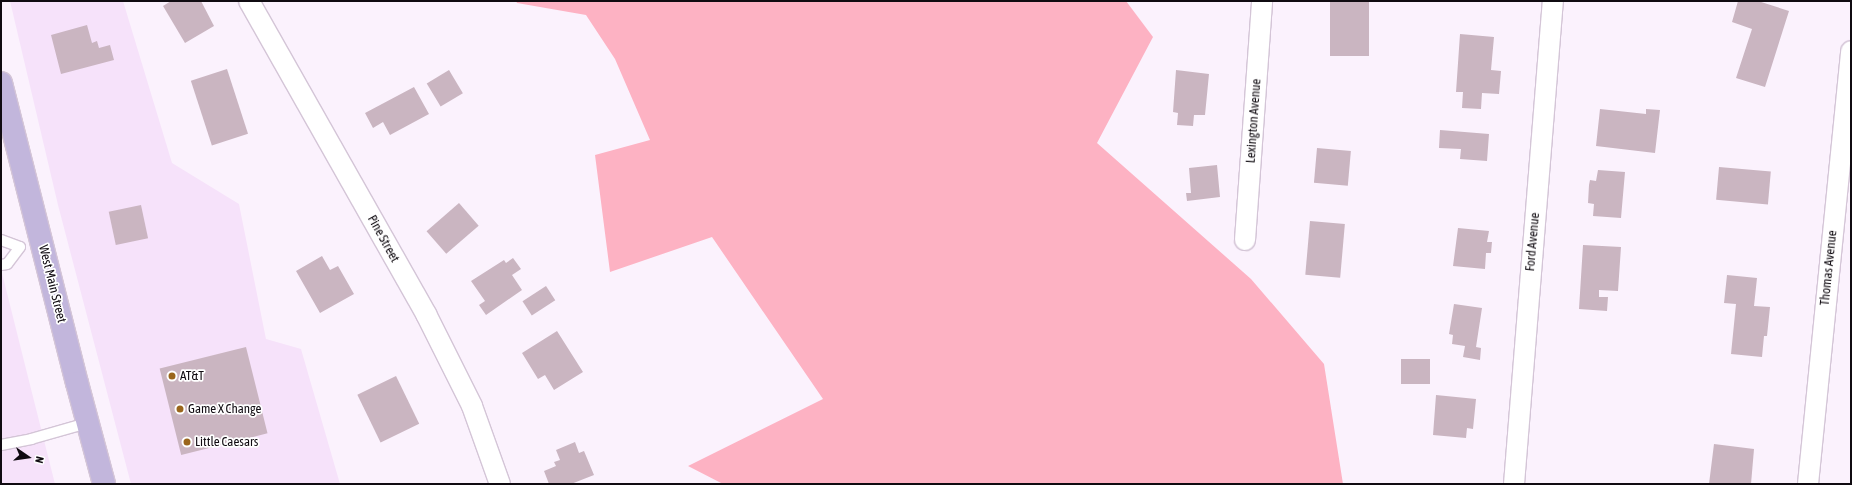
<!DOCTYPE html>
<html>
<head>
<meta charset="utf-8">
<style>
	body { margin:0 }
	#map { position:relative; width:1852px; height:485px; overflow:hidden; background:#fbf2fd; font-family:"Asap Condensed",sans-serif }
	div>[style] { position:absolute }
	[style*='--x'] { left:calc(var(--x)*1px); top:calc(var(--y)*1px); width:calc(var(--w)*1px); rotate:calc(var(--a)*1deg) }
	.built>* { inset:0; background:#f6e2fa }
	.green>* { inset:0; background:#fdb2c3 }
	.building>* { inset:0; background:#cab5c1; transform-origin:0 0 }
	.roads { filter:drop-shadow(1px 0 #d4c5d7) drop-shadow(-1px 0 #d4c5d7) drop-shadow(0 1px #d4c5d7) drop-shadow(0 -1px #d4c5d7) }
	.service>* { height:10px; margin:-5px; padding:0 5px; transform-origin:5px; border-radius:5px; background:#fff }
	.minor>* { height:20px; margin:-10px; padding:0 10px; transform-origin:10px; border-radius:10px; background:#fff }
	.primary>* { height:22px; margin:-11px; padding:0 11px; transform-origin:11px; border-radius:11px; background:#c2b6dc }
	.dots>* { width:11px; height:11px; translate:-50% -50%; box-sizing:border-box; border:2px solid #fff; border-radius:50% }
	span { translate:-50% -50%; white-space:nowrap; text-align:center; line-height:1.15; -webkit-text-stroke:3.5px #fff; paint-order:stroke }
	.street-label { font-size:13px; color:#100b11 }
	.poi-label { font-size:13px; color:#100b11 }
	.left { translate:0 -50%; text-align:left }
	.frame { position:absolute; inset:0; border:2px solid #100b11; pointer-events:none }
	.north { position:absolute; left:8px; top:437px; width:40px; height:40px; -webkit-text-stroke:3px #fff; paint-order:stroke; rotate:103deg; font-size:11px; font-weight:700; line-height:16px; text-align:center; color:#100b11 }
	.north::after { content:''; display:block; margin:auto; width:14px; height:18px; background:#100b11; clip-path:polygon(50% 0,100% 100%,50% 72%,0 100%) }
</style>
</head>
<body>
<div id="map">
	<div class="built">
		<div style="clip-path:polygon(10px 1px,123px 1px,172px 163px,239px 204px,266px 339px,301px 349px,340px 484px,131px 484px,58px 205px)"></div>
		<div style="clip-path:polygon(1px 269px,28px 377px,55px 484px,1px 484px)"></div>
	</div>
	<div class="green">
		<div style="clip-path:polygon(516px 1px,1126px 1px,1153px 37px,1097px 143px,1251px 279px,1324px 364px,1343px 484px,723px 484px,688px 466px,823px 399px,712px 237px,610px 272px,595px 155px,650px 140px,615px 59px,586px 15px,517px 3px)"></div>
	</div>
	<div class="building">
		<div style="clip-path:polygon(171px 1px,201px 1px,214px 26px,185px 43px,163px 6px)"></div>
		<div style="left:1330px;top:1px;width:39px;height:55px"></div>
		<div style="clip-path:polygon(1738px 1px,1758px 1px,1789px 11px,1765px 87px,1736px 78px,1752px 29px,1732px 22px)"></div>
		<div style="clip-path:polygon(87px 25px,92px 43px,97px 41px,99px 48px,110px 45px,114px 60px,61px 74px,51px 35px)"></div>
		<div style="clip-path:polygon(1460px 34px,1494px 37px,1491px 70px,1501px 71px,1499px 94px,1482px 93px,1481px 109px,1462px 108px,1463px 92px,1456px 92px)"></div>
		<div style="left:227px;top:69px;width:68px;height:38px;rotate:72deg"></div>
		<div style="left:449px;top:70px;width:27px;height:26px;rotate:59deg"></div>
		<div style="clip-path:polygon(1176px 70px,1209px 74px,1205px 115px,1194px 115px,1193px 126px,1177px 125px,1178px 113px,1173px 112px)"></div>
		<div style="clip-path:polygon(414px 87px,429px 114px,390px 135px,383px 122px,373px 128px,365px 113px)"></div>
		<div style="clip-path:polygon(1600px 109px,1646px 114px,1646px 109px,1660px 110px,1655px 153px,1596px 146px)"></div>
		<div style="clip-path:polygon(1440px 130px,1489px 134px,1487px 161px,1460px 159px,1461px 149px,1439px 148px)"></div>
		<div style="left:1317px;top:148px;width:34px;height:35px;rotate:5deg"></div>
		<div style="clip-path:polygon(1217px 165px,1220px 197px,1187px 201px,1186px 193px,1191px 193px,1189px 168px)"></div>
		<div style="left:1719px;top:167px;width:52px;height:33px;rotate:5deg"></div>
		<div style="clip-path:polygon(1598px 170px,1625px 172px,1621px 218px,1593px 216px,1594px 204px,1588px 203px,1589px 185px,1590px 180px,1596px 181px)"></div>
		<div style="left:459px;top:203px;width:30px;height:43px;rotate:49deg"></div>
		<div style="left:141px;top:205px;width:34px;height:33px;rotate:78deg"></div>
		<div style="left:1310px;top:221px;width:35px;height:54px;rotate:5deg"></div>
		<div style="clip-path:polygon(1458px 228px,1489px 231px,1487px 242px,1492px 242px,1491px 253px,1486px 253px,1485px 269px,1453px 266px)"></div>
		<div style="clip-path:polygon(1583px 245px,1621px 247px,1618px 291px,1599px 290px,1599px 297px,1608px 297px,1607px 311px,1579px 309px)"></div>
		<div style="clip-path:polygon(322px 256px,330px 270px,338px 266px,354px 294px,320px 313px,296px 271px)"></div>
		<div style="clip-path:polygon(513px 258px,521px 269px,512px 275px,522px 290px,486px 315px,479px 305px,485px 301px,471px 281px,504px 260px,506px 263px)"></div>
		<div style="clip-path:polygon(1727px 275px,1757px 278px,1754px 306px,1770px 307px,1767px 336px,1764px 336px,1762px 357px,1731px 354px,1736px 304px,1724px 303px)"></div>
		<div style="left:546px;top:286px;width:17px;height:28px;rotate:57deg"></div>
		<div style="clip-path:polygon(1454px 304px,1482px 308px,1476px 347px,1481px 348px,1480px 360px,1463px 357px,1465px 346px,1452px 344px,1453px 335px,1449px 334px)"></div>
		<div style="clip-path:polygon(557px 331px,583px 372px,554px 390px,545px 375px,538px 379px,522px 353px)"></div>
		<div style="left:246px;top:347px;width:89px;height:89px;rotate:76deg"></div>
		<div style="left:1401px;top:359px;width:29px;height:25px"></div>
		<div style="left:396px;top:376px;width:53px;height:43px;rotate:64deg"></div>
		<div style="clip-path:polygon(1436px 395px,1476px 399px,1473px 429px,1467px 428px,1466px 438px,1433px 435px)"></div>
		<div style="clip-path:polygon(575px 442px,579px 453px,584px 451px,594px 475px,571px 484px,549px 484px,544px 471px,556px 466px,554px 462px,560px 460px,556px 450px)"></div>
		<div style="clip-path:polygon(1714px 444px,1754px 449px,1751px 484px,1709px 484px)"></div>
	</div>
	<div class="roads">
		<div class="service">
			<div style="--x:1;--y:240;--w:20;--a:20"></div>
			<div style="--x:20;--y:247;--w:21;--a:127"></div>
			<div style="--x:7;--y:264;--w:6;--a:171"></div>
			<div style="--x:1;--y:445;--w:31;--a:-11"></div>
			<div style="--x:31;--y:439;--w:58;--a:-15.9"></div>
		</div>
		<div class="minor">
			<div style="--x:249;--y:1;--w:360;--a:60.5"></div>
			<div style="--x:426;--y:314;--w:103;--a:63.4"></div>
			<div style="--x:472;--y:406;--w:83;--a:70.3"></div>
			<div style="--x:1245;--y:240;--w:240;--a:-85.9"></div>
			<div style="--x:1514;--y:484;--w:485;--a:-85.4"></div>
			<div style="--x:1808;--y:484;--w:435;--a:-84.3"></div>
		</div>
		<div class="primary">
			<div style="--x:1;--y:83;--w:309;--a:75.8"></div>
			<div style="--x:77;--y:383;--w:105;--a:75"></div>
		</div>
	</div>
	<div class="dots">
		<div style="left:172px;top:376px;background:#9a661c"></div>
		<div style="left:180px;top:409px;background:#9a661c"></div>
		<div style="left:187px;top:442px;background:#9a661c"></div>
	</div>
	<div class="street-label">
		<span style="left:1254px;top:121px;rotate:-86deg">Lexington Avenue</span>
		<span style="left:383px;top:239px;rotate:61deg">Pine Street</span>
		<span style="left:1533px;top:242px;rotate:-85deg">Ford Avenue</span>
		<span style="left:1829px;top:268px;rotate:-84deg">Thomas Avenue</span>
		<span style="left:52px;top:284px;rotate:76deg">West Main Street</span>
	</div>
	<div class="poi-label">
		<span class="left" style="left:180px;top:376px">AT&amp;T</span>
		<span class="left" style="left:188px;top:409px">Game X Change</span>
		<span class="left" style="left:195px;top:442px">Little Caesars</span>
	</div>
	<div class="frame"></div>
	<div class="north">N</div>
</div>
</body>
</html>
